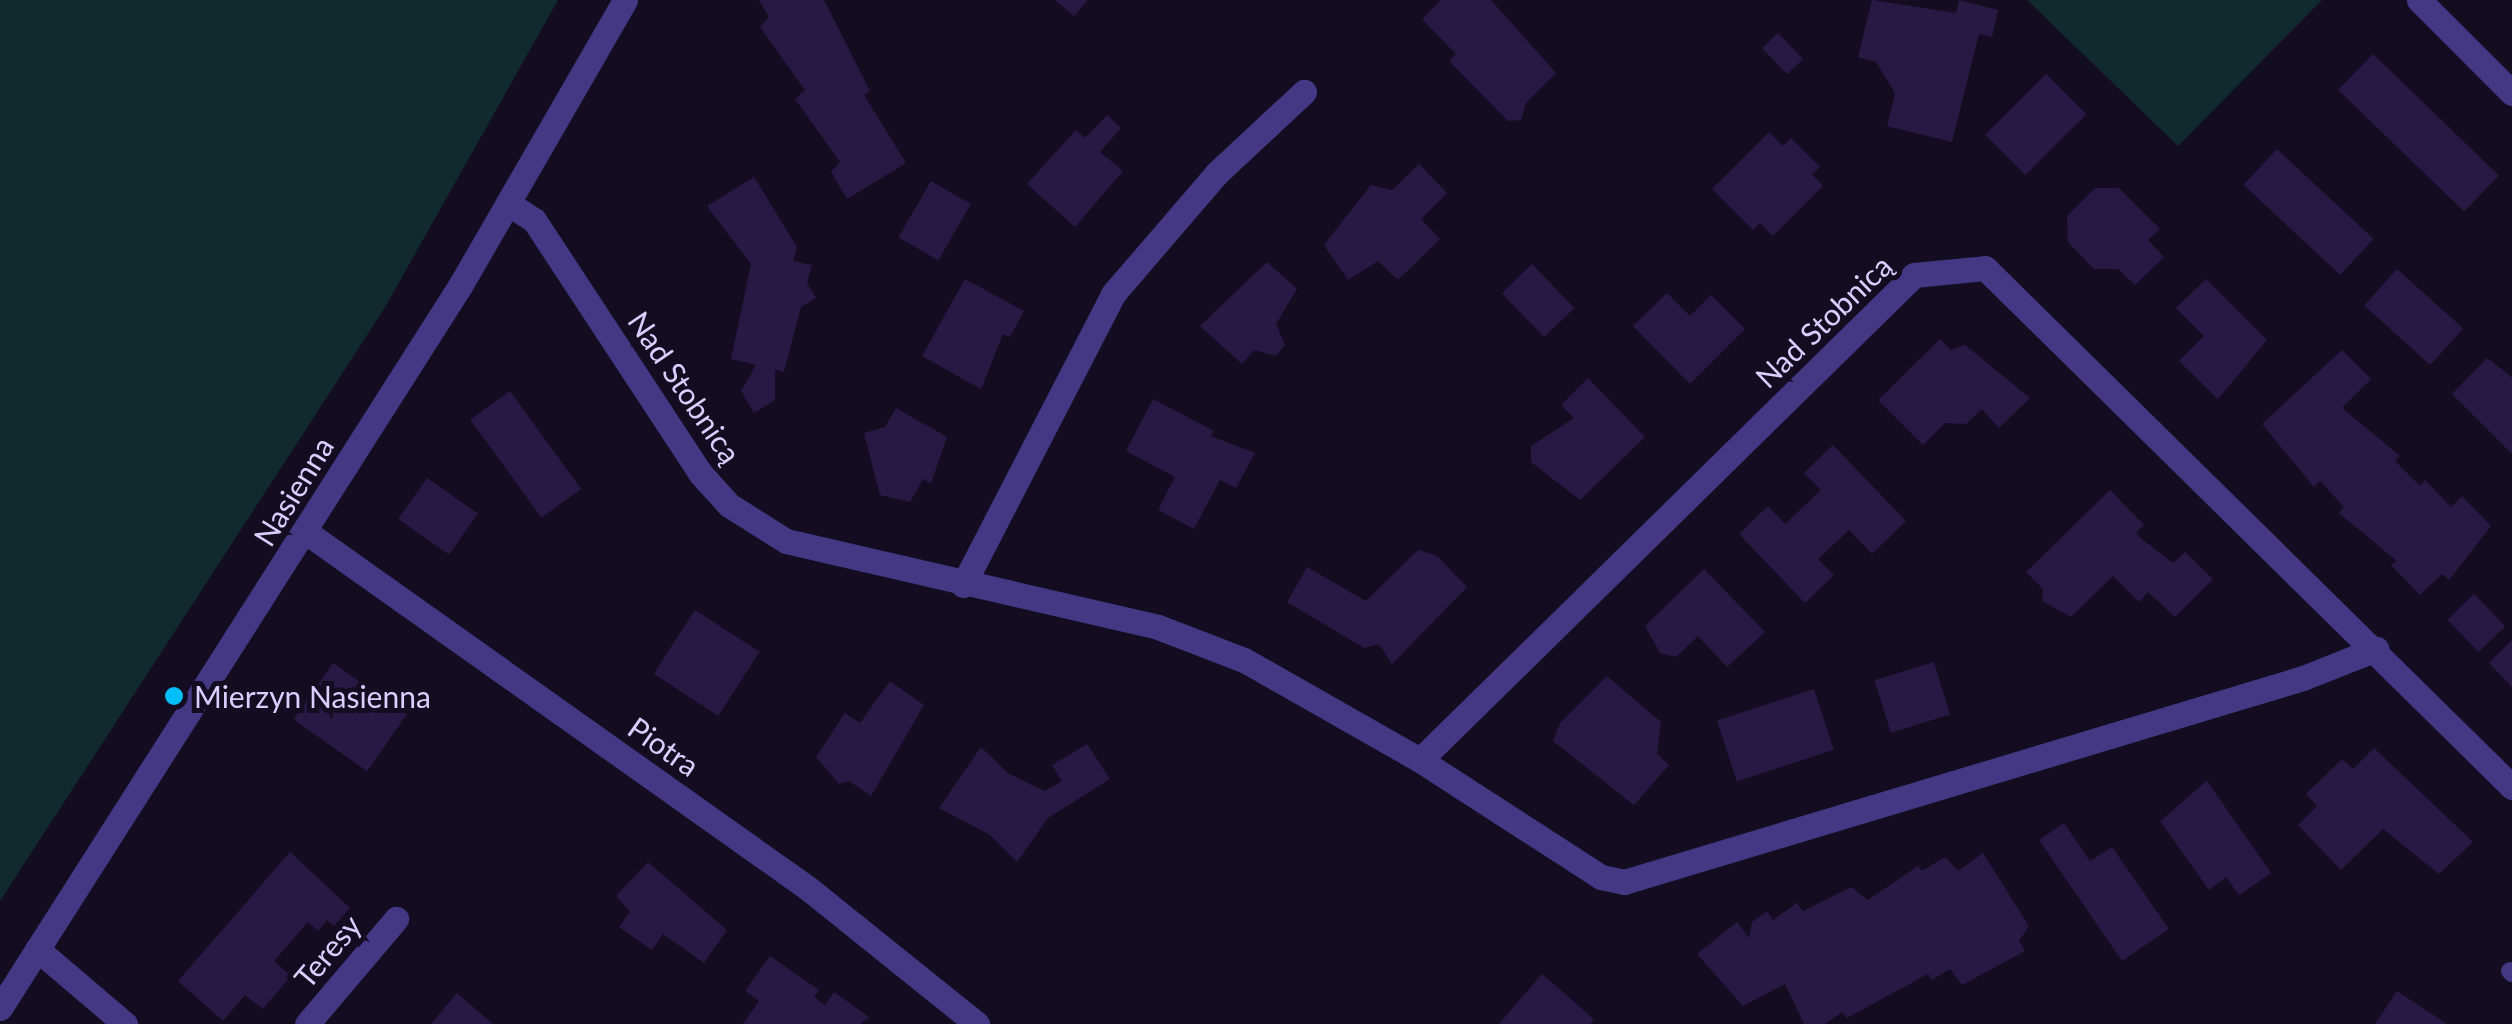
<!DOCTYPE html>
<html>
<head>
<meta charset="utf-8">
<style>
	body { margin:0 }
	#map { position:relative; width:2512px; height:1024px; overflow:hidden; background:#140d22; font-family:Lato,sans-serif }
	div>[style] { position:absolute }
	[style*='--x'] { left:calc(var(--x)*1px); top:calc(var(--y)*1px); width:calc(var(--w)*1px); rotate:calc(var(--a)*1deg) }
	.green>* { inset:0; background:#102a2d }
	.building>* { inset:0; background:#271944; transform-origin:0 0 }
	.service>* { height:18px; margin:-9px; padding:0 9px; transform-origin:9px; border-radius:9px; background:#443783 }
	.minor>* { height:25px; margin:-12.5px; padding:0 12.5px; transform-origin:12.5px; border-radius:12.5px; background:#443783 }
	.tertiary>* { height:25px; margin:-12.5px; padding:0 12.5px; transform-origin:12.5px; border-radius:12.5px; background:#443783 }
	.dots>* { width:28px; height:28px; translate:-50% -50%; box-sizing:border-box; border:5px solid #140d22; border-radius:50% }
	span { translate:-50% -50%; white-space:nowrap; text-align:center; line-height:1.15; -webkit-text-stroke:10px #140d22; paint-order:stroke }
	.street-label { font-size:30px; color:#dbceff }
	.poi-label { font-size:30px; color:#dbceff }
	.left { translate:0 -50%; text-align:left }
</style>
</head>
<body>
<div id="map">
	<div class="green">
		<div style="clip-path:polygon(0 0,558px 0,384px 309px,0 901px)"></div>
		<div style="clip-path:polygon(2027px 0,2322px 0,2178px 146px)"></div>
	</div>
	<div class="building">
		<div style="clip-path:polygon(759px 0,824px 0,870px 91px,864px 95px,906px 163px,847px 199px,831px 172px,840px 162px,795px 99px,805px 90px,760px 27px,769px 17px)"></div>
		<div style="clip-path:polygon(1055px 0,1088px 0,1074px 16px)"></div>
		<div style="clip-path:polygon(1441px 0,1491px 0,1556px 73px,1526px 103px,1521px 120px,1508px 121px,1449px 61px,1456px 54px,1422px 19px)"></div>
		<div style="clip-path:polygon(1872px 0,1956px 13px,1959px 0,1998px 10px,1992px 37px,1979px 34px,1952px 142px,1887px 126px,1895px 93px,1876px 62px,1858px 57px)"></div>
		<div style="left:1778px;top:33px;width:36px;height:22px;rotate:46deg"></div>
		<div style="left:2373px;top:54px;width:175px;height:50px;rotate:44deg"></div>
		<div style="left:2046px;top:74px;width:57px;height:86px;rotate:45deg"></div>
		<div style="clip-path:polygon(1107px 115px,1121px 128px,1100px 152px,1123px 171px,1075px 227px,1027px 184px,1076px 130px,1085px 138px)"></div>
		<div style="clip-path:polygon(1769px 132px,1783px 146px,1791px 138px,1820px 167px,1812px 174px,1823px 186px,1773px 236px,1760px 223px,1753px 230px,1712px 189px)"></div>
		<div style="left:2277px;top:149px;width:132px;height:49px;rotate:43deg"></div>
		<div style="clip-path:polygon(1419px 164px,1447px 193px,1421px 219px,1440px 239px,1398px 280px,1378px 261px,1348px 280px,1324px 245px,1371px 185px,1392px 190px)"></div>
		<div style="clip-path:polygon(754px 177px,797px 247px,793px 261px,812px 265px,807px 282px,816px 298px,801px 307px,784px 372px,775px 370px,775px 400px,754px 413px,741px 391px,756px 365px,731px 359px,751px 264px,707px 206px)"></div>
		<div style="left:931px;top:181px;width:46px;height:65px;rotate:30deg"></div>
		<div style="clip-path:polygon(2095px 188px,2119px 188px,2160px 229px,2148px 240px,2164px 257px,2135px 285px,2118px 269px,2094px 269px,2068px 242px,2067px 216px)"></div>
		<div style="clip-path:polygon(1267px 262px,1297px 289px,1276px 324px,1285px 345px,1276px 356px,1254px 350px,1242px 364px,1200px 326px)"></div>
		<div style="left:1532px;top:264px;width:61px;height:42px;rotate:46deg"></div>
		<div style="left:2397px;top:269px;width:89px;height:49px;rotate:42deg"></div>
		<div style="clip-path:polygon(965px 279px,1024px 311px,1010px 337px,1003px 334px,981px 389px,922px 356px)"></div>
		<div style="clip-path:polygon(2206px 279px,2267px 340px,2218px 399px,2179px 361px,2204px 336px,2176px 308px)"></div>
		<div style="clip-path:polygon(1667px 293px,1690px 316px,1711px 295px,1745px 329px,1690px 384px,1633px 326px)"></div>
		<div style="clip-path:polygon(1940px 339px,1951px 350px,1965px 345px,2030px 398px,1999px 428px,1982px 409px,1966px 424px,1945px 423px,1923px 445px,1878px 400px)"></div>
		<div style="clip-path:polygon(2342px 350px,2371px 379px,2342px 408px,2400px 456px,2395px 461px,2420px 486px,2425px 480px,2451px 507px,2462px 496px,2491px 526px,2449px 580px,2442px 574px,2420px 595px,2391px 565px,2397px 561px,2339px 513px,2344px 507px,2320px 481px,2314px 487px,2262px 424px)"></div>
		<div style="clip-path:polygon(2487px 358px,2512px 377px,2512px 454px,2452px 394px)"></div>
		<div style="clip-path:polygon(1588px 378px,1645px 437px,1580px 500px,1531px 462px,1531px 446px,1574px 418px,1561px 405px)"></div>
		<div style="left:510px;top:391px;width:121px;height:49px;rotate:54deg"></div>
		<div style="clip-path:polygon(1153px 399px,1214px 431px,1211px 436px,1255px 453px,1236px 488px,1220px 480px,1194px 529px,1158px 510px,1175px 477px,1126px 451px)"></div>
		<div style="clip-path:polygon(896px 408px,947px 437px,931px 483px,923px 479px,910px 502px,880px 495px,864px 433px,885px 427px)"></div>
		<div style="clip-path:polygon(1833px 445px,1906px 521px,1872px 554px,1849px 530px,1818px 559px,1834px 575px,1805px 603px,1739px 534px,1768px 506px,1785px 524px,1821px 490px,1804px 473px)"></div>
		<div style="left:427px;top:478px;width:62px;height:50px;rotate:35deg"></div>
		<div style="clip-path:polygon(2110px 490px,2144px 525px,2136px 533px,2143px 540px,2173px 563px,2185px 552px,2213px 579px,2175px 617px,2148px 592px,2139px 602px,2113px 576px,2071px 617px,2042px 601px,2043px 589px,2026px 572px)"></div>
		<div style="clip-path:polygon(1418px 550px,1437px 556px,1467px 587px,1392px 664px,1379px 644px,1364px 648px,1287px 602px,1307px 567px,1366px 601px)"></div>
		<div style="clip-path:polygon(1704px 569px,1765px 632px,1727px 667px,1698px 636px,1676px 657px,1660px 653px,1645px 626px)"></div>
		<div style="left:2474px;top:594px;width:45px;height:37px;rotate:46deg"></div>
		<div style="left:695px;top:610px;width:77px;height:76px;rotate:33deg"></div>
		<div style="clip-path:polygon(2512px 640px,2512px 687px,2489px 663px)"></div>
		<div style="left:1934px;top:662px;width:55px;height:62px;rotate:73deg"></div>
		<div style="left:333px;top:663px;width:90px;height:69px;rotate:35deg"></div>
		<div style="clip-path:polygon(1607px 676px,1661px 722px,1657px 754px,1669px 765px,1634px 805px,1553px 741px,1560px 723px)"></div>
		<div style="clip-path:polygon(890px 681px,924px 705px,871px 796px,849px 781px,839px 784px,816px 757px,845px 713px,860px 723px)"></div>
		<div style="left:1814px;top:689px;width:64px;height:102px;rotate:72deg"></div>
		<div style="clip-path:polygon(1087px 744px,1110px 779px,1048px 818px,1017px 862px,990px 835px,939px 808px,981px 747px,1009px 774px,1045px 791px,1062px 781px,1052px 765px)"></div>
		<div style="clip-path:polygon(2374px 748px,2473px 842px,2439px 874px,2383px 829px,2341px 870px,2298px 825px,2317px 806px,2306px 794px,2342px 759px,2353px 769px)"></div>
		<div style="clip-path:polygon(2207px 781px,2271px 873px,2239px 895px,2226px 877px,2209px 890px,2160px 821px)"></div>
		<div style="clip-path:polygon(2064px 823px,2090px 861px,2112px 847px,2169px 929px,2122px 961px,2039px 840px)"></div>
		<div style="clip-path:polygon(290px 852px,350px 908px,334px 926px,327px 920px,318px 931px,308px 922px,274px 961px,291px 976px,263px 1009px,245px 995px,223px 1021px,178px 981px)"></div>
		<div style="clip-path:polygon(1983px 853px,2029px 926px,2019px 941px,2025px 951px,1962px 985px,1950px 969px,1932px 980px,1928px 974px,1847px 1018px,1842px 1012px,1825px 1024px,1804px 1024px,1785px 984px,1743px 1006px,1697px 954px,1737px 922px,1749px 938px,1752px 922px,1767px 911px,1773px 920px,1797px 903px,1803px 911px,1851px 887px,1868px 900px,1918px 866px,1922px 871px,1945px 857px,1958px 871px)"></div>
		<div style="clip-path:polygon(648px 862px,727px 930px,704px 963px,663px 934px,652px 950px,619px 927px,630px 912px,616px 896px)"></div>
		<div style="clip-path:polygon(770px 956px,819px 990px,814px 997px,825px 1005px,834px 992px,869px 1017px,860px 1024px,743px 1024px,759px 1001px,745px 991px)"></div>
		<div style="clip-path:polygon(1542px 974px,1594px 1019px,1590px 1024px,1499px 1024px)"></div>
		<div style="clip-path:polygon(2397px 991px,2447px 1024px,2375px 1024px)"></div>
		<div style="clip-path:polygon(457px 993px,493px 1024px,431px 1024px)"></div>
	</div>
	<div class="service">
		<div style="--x:2510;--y:971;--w:3;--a:45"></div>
	</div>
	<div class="minor">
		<div style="--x:2419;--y:0;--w:132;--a:45"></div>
		<div style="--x:509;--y:204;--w:30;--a:33"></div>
		<div style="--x:534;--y:220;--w:303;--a:56.7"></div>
		<div style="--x:700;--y:473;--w:43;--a:47.8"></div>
		<div style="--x:729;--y:505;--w:67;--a:32.3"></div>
		<div style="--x:786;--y:541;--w:382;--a:13"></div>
		<div style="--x:1158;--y:627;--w:92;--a:21"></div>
		<div style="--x:1244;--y:660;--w:202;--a:29.6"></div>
		<div style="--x:1420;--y:760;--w:692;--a:-44.47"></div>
		<div style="--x:1914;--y:275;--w:71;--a:-5.6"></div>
		<div style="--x:1985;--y:268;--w:740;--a:44.56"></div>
		<div style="--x:306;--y:532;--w:617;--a:35.36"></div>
		<div style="--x:809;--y:889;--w:216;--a:38.8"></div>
		<div style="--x:963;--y:585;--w:327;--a:-62.7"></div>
		<div style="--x:1113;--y:294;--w:160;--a:-49.3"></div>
		<div style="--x:1217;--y:173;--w:119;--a:-43"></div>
		<div style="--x:1420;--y:760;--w:216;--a:32.9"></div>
		<div style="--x:1601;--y:877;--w:24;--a:12"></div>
		<div style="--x:1624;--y:882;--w:709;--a:-16.72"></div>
		<div style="--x:2303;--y:678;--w:79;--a:-21.7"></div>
		<div style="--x:37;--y:949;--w:116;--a:40.4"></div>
		<div style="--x:307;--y:1024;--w:138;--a:-49.7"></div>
	</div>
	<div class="tertiary">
		<div style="--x:0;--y:1008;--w:856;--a:-57.5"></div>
		<div style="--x:460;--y:286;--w:330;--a:-60"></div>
	</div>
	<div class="dots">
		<div style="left:174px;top:696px;background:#00bef9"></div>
	</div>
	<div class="street-label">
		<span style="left:1823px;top:321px;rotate:-44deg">Nad Stobnicą</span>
		<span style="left:685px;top:387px;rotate:56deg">Nad Stobnicą</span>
		<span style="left:293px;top:491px;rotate:-58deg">Nasienna</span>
		<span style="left:664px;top:746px;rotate:35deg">Piotra</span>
		<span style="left:327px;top:951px;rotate:-50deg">Teresy</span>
	</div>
	<div class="poi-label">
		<span class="left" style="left:194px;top:696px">Mierzyn Nasienna</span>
	</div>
</div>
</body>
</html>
